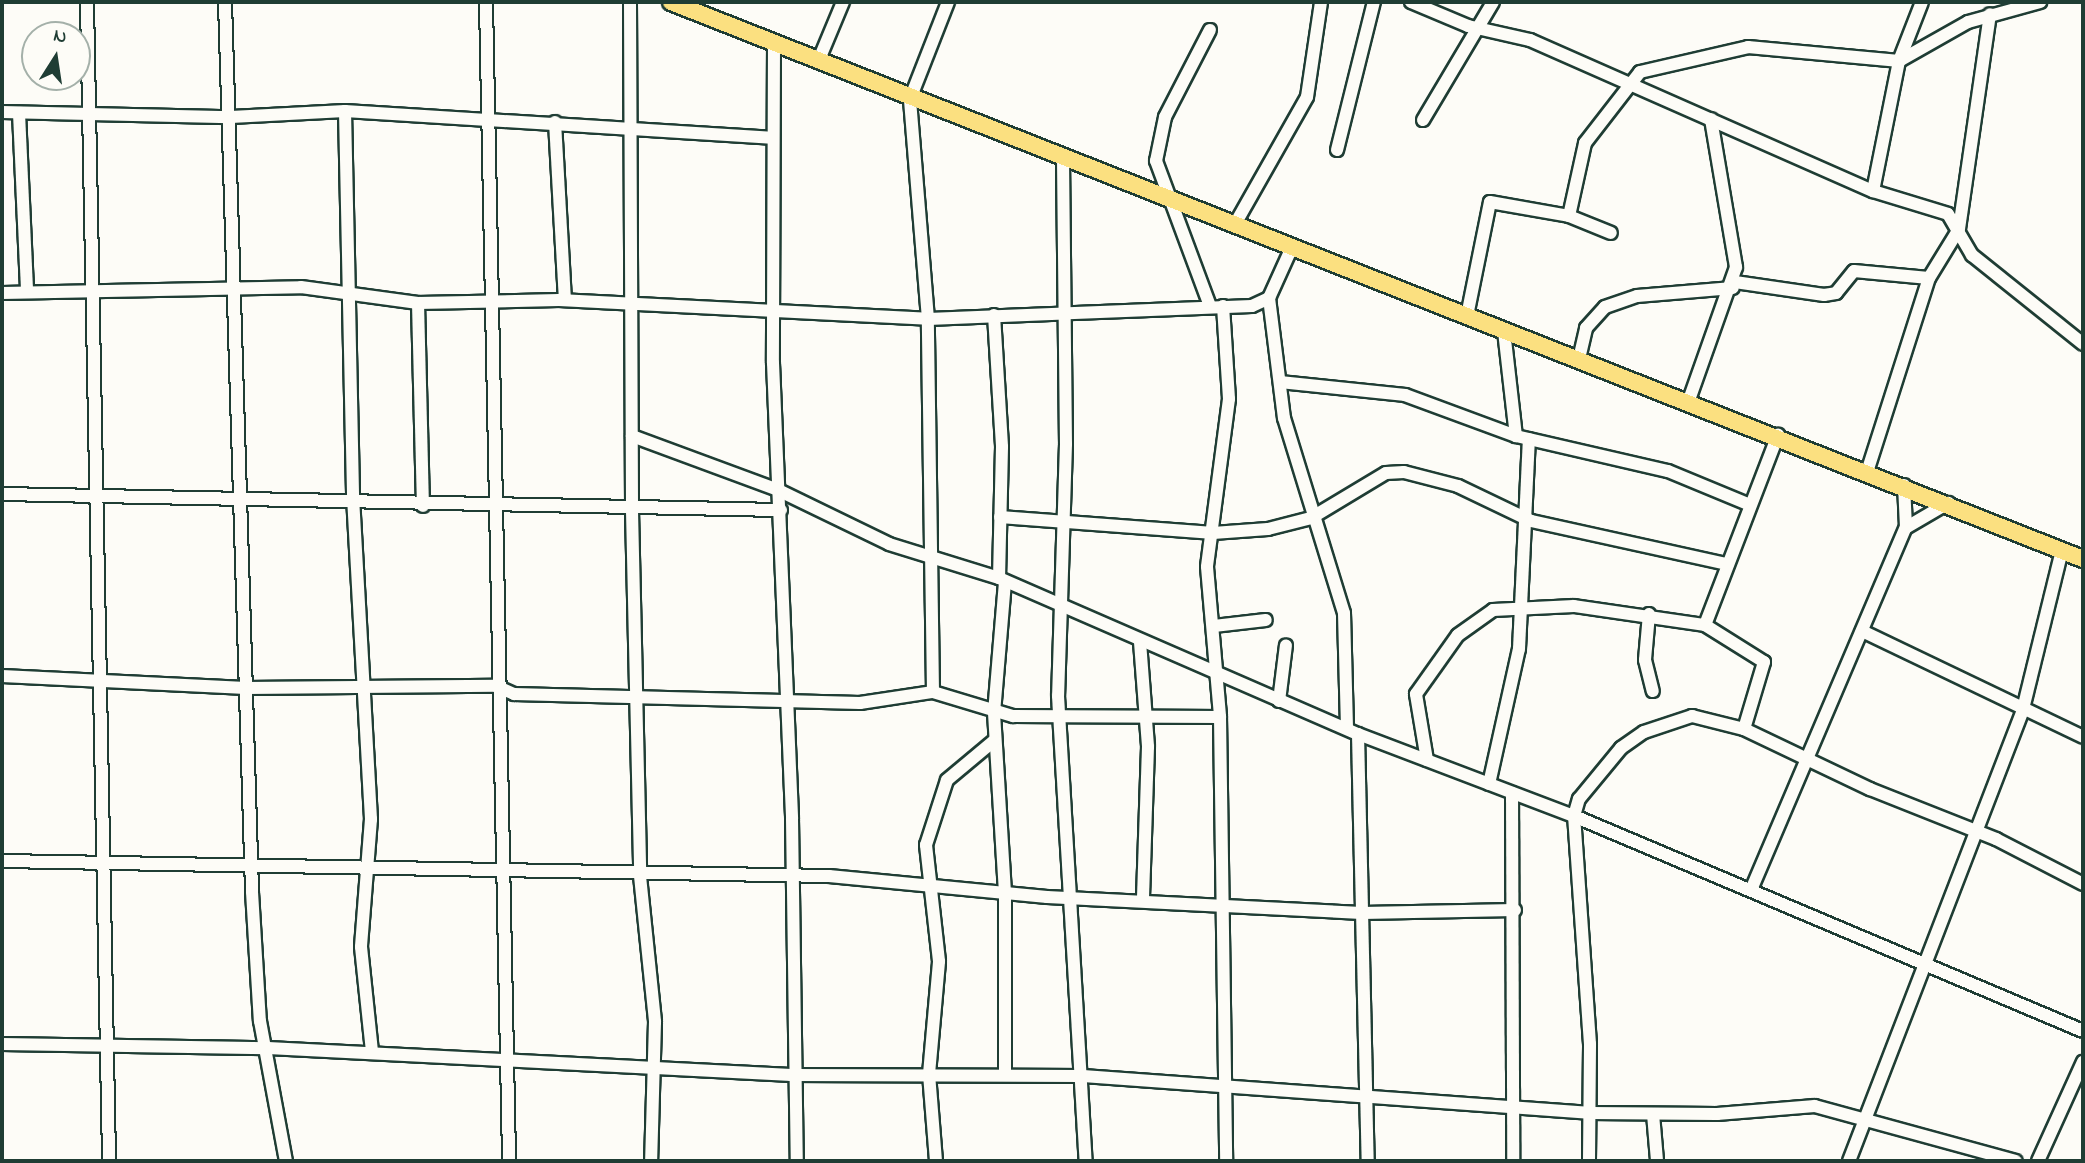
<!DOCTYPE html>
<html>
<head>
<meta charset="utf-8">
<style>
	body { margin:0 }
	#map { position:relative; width:2085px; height:1163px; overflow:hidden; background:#fdfcf7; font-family:"Indie Flower",sans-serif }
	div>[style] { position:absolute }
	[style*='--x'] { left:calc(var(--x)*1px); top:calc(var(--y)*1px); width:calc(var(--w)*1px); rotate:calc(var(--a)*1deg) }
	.roads { filter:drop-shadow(2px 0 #1f3d34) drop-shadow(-2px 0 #1f3d34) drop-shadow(0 2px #1f3d34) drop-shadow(0 -2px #1f3d34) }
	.minor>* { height:12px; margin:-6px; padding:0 6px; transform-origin:6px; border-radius:6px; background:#fdfcf7 }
	.major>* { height:16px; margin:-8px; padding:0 8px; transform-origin:8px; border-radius:8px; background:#fbe080 }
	span { translate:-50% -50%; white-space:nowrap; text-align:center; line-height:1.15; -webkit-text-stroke:5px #fdfcf7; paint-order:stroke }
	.frame { position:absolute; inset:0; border:4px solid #1f3d34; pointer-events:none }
	.north { position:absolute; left:21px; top:21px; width:70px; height:70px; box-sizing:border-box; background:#fdfcf7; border:2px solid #a4b0a9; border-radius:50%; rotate:12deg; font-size:19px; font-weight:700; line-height:28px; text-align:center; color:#1f3d34 }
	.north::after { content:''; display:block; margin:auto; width:24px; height:32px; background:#1f3d34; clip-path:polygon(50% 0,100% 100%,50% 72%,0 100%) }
</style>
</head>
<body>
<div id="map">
	<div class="roads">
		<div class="minor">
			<div style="--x:87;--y:2;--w:1159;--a:88.91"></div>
			<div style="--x:225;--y:2;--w:890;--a:88.26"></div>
			<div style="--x:252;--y:892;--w:129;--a:86.5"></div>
			<div style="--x:260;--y:1021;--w:142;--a:79.5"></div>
			<div style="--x:486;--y:2;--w:1159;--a:88.86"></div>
			<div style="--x:630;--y:2;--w:509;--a:89.77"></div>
			<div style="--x:632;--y:511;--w:365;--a:88.7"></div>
			<div style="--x:640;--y:876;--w:147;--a:84.1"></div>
			<div style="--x:655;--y:1022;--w:139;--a:91.6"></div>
			<div style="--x:1411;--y:2;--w:62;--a:22.8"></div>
			<div style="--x:1468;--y:26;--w:64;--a:12.7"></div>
			<div style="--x:1530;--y:40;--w:375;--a:23.8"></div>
			<div style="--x:1873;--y:191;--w:78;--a:17"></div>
			<div style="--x:1948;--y:214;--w:48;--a:59.7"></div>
			<div style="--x:1972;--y:255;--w:142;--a:38.7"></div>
			<div style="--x:774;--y:44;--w:319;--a:90.2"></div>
			<div style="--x:773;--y:363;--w:456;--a:87.6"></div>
			<div style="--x:792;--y:819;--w:342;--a:89.2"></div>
			<div style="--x:818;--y:62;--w:65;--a:-67.4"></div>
			<div style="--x:345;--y:111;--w:386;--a:88.8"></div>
			<div style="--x:353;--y:497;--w:323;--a:86.8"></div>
			<div style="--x:371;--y:819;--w:128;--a:94.5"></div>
			<div style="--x:361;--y:947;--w:106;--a:84"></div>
			<div style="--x:2;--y:112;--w:229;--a:1.3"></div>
			<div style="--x:231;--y:117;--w:114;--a:-3"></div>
			<div style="--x:345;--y:111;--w:427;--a:3.6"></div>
			<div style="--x:19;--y:113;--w:178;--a:87.4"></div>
			<div style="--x:1423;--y:120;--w:137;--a:-59.3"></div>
			<div style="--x:555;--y:122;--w:178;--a:86.8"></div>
			<div style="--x:1337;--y:150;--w:153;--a:-76"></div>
			<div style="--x:1063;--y:159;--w:285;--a:89.4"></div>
			<div style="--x:1066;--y:444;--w:252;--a:91.8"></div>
			<div style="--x:1058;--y:696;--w:466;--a:86.6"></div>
			<div style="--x:1873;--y:191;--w:133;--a:-78.7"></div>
			<div style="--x:1899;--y:61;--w:63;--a:-68.7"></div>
			<div style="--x:1569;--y:216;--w:75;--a:-77.6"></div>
			<div style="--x:1585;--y:143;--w:90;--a:-52.2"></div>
			<div style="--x:1640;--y:72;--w:111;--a:-13"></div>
			<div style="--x:1748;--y:47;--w:152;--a:5.3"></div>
			<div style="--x:1899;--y:61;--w:79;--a:-29.5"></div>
			<div style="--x:1968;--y:22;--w:75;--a:-15.5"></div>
			<div style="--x:1234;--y:226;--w:148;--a:-60.5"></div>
			<div style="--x:1307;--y:97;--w:96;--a:-81.6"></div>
			<div style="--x:1735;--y:282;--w:90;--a:8.3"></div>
			<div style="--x:1824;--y:295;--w:12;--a:-9"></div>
			<div style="--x:1836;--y:293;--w:28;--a:-51"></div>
			<div style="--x:1854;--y:271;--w:75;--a:5.3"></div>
			<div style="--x:2;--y:293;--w:299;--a:-1.1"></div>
			<div style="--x:301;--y:287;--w:118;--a:7.8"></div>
			<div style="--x:418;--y:303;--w:141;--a:-1.2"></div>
			<div style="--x:559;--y:300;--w:369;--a:2.9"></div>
			<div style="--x:928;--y:319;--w:324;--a:-2.3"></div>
			<div style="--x:1252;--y:306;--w:19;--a:-25"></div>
			<div style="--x:1269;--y:298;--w:56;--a:-65.7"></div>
			<div style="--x:1269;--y:298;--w:121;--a:82.9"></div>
			<div style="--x:1284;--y:418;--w:204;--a:72.9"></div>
			<div style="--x:1344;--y:613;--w:115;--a:88.5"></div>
			<div style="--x:418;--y:303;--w:203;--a:88.6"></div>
			<div style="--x:1210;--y:306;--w:155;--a:-110.4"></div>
			<div style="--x:1156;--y:161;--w:45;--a:-78.4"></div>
			<div style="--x:1165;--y:117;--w:98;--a:-62.7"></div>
			<div style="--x:1223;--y:306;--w:93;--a:86.3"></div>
			<div style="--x:1229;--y:399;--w:169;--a:97.5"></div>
			<div style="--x:1207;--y:567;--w:151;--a:85"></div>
			<div style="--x:1220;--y:717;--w:444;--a:89.2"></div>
			<div style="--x:994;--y:315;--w:132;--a:86.5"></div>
			<div style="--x:1002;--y:447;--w:131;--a:91.3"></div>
			<div style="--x:1467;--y:316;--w:116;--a:-78.6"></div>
			<div style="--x:1490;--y:202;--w:80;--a:10"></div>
			<div style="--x:1569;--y:216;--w:45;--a:22"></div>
			<div style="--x:1504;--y:331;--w:106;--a:83.5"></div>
			<div style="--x:1579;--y:359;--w:32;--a:-77"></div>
			<div style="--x:1586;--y:328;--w:28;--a:-48"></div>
			<div style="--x:1605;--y:307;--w:34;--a:-19"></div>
			<div style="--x:1637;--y:296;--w:96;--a:-4.8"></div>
			<div style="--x:1280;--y:382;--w:126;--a:5.9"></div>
			<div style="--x:1405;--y:395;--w:118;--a:20.3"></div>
			<div style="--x:1516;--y:436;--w:156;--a:13"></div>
			<div style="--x:1668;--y:471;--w:89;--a:22.5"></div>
			<div style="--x:1689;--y:400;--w:141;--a:-70.5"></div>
			<div style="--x:1736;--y:267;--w:150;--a:-99.6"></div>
			<div style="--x:632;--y:436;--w:156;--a:20.3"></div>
			<div style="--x:778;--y:490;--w:123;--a:25.9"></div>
			<div style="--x:889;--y:544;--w:115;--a:17.2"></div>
			<div style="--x:999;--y:578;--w:391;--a:23.5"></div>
			<div style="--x:1358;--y:734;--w:231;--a:20.8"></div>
			<div style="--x:1574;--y:816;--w:553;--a:22.9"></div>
			<div style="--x:1868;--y:469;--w:201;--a:-72.3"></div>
			<div style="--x:1929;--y:278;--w:57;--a:-58.5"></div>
			<div style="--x:1959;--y:229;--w:217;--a:-81.8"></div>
			<div style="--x:2;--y:494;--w:779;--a:1.18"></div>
			<div style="--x:1000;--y:517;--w:214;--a:4.3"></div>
			<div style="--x:1213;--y:533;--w:55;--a:-4.2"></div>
			<div style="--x:1268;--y:529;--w:44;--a:-14.3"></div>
			<div style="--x:1311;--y:518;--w:87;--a:-31"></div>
			<div style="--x:1386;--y:473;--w:18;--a:-3"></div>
			<div style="--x:1404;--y:472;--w:56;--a:14.5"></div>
			<div style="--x:1458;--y:486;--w:81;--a:25.6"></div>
			<div style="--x:1531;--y:521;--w:200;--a:12.4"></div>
			<div style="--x:1907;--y:527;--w:48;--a:-30.3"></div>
			<div style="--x:1005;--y:582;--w:131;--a:94.8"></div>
			<div style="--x:994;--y:713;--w:181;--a:86.5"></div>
			<div style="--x:1005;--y:894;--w:179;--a:90"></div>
			<div style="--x:1649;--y:614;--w:46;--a:95"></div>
			<div style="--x:1645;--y:660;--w:32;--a:76"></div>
			<div style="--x:1214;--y:626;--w:52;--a:-6.6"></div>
			<div style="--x:1862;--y:631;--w:245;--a:25.6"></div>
			<div style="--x:1140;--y:642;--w:105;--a:85.6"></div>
			<div style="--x:1148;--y:747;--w:154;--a:91.9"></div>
			<div style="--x:2;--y:676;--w:244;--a:2.8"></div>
			<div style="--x:246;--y:688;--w:250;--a:-0.5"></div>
			<div style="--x:496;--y:686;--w:20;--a:24"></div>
			<div style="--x:514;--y:694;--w:346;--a:1.5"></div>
			<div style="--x:860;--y:703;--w:74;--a:-8.6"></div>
			<div style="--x:933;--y:692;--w:84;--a:16.7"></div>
			<div style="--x:1013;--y:716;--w:207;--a:0.3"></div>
			<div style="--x:933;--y:692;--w:373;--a:-90.8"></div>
			<div style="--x:928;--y:319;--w:221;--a:-94.7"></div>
			<div style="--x:910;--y:99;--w:104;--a:-68.6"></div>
			<div style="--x:1279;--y:701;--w:56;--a:-82.9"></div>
			<div style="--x:1744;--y:729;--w:70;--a:-73.4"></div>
			<div style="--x:1764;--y:662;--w:70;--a:-147.9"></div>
			<div style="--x:1705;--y:625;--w:204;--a:-69"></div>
			<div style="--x:1358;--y:734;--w:427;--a:88.7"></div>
			<div style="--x:1427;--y:760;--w:67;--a:-99.5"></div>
			<div style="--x:1416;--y:694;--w:72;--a:-54.6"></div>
			<div style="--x:1458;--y:635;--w:43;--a:-35.5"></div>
			<div style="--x:1493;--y:610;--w:81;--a:-2.8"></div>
			<div style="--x:1574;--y:606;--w:132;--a:8.3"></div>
			<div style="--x:1489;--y:784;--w:138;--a:-77.5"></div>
			<div style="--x:1519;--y:649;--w:210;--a:-87.3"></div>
			<div style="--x:1512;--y:793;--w:368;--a:89.8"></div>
			<div style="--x:2;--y:861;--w:827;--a:1.04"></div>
			<div style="--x:829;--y:876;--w:219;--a:5.5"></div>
			<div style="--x:1047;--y:897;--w:315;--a:2.9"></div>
			<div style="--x:1362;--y:913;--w:153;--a:-1.1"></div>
			<div style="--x:1751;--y:890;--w:395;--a:-66.9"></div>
			<div style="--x:1906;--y:527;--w:42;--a:-92.7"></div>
			<div style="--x:2;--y:1044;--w:266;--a:0.9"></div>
			<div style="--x:268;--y:1048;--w:524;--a:2.96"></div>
			<div style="--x:791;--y:1075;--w:292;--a:0.2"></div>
			<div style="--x:1083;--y:1076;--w:508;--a:4.17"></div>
			<div style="--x:1590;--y:1113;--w:127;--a:0.5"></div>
			<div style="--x:1717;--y:1114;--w:98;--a:-4.7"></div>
			<div style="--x:1815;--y:1106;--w:208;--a:15.3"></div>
			<div style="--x:1653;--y:1114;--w:47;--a:85.1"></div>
			<div style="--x:936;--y:1161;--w:87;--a:-94.6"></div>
			<div style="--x:929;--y:1074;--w:113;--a:-84.9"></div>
			<div style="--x:939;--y:961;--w:117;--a:-96.4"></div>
			<div style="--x:926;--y:845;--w:68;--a:-72.1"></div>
			<div style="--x:947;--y:780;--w:62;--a:-39.8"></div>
			<div style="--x:1589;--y:1161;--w:117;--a:-89.5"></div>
			<div style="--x:1590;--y:1044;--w:229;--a:-94"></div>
			<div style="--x:1574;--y:816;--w:18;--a:-74"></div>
			<div style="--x:1579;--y:799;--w:66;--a:-50.5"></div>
			<div style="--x:1621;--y:748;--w:28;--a:-35"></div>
			<div style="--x:1644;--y:732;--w:51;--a:-18.4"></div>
			<div style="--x:1692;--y:716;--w:54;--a:14"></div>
			<div style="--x:1744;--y:729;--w:140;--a:25.5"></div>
			<div style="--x:1870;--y:789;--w:136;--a:21.6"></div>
			<div style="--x:1996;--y:839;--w:98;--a:27.3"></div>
			<div style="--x:1849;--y:1161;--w:484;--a:-68.9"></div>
			<div style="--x:2023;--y:709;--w:164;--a:-76.2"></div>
			<div style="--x:2038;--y:1161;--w:109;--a:-65.6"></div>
		</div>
		<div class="major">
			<div style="--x:671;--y:2;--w:1518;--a:21.53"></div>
		</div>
	</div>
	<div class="frame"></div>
	<div class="north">N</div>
</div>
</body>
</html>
